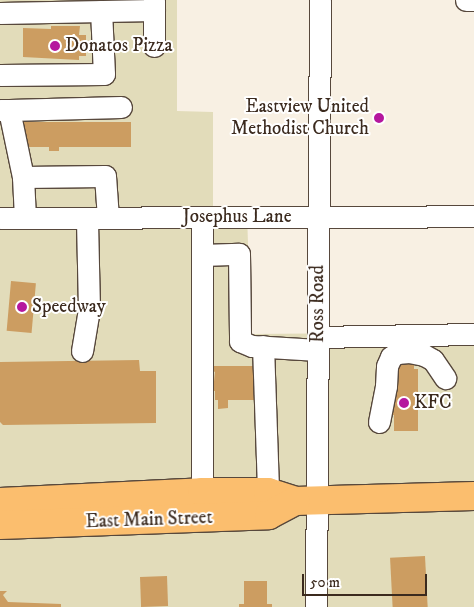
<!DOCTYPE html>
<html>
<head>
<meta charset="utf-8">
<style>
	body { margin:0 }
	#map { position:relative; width:474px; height:607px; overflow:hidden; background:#f8f0e3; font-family:"IM FELL DW Pica",serif }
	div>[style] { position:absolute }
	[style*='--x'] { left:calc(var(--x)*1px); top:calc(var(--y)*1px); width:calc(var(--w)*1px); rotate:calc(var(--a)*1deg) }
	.built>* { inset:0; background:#e2dcba }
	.building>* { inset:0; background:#cc9d61; transform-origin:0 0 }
	.roads { filter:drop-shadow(1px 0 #57483c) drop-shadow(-1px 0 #57483c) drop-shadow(0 1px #57483c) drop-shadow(0 -1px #57483c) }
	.minor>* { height:21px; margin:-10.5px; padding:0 10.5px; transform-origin:10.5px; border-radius:10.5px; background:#fff }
	.major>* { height:28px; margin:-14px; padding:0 14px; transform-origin:14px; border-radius:14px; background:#fbbe6e }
	.dots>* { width:14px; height:14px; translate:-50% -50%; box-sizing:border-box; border:2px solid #fff; border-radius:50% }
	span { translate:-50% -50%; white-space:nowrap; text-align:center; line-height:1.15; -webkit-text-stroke:4px #fff; paint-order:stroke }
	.poi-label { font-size:19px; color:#3b2a1e }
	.left { translate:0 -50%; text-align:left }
	.right { translate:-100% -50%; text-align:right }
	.street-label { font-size:19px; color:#3b2a1e }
	.scale { position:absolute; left:302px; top:574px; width:125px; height:22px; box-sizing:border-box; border:2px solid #3b2a1e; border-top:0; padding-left:6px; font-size:15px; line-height:18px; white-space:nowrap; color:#3b2a1e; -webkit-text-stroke:4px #fff; paint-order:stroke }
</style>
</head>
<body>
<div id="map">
	<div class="built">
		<div style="clip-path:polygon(0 0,177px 0,177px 111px,213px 112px,213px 214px,247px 213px,251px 334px,474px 332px,474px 607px,0 607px)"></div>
	</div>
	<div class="building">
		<div style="clip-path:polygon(51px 26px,80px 26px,79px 35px,86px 35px,86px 56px,79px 56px,79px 60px,23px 57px,23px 28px,51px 29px)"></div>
		<div style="clip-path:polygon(24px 122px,131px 122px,131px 147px,59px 147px,59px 151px,49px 151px,49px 147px,24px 147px)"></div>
		<div style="left:11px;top:281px;width:25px;height:50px;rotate:5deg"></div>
		<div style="clip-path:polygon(397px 358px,414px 358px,414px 369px,418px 369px,418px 431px,394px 431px,394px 415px,390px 415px)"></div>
		<div style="clip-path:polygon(139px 360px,140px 371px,156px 371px,156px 423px,3px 425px,0 422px,0 362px)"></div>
		<div style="clip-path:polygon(213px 366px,254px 366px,254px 400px,228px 400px,228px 408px,218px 409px,218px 400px,215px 400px,215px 391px,213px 391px,215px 372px,213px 371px)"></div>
		<div style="left:425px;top:556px;width:51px;height:35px;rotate:87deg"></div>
		<div style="left:167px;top:576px;width:30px;height:27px;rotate:88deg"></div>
		<div style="clip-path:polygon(244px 581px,267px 581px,267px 604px,272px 604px,272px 607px,239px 607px,239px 604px,244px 604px)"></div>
		<div style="clip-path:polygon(0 591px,7px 591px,3px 595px,8px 602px,61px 604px,61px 607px,0 607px)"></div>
	</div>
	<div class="roads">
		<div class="minor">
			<div style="--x:466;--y:0;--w:8;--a:0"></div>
			<div style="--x:154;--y:10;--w:36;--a:90"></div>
			<div style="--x:0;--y:13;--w:154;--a:-1.1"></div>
			<div style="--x:154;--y:10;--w:10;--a:-90"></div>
			<div style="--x:0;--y:75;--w:104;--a:-0.6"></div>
			<div style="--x:104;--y:74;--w:63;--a:-92.7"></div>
			<div style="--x:0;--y:110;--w:9;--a:0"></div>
			<div style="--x:9;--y:110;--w:68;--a:78.2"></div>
			<div style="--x:23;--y:177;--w:82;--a:-0.7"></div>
			<div style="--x:105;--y:176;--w:42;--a:85.9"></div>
			<div style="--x:9;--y:110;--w:112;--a:-1.5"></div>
			<div style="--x:23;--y:177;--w:41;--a:87.2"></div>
			<div style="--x:0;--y:218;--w:474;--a:-0.2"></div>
			<div style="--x:202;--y:255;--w:37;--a:-2"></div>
			<div style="--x:239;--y:254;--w:87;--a:89.3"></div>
			<div style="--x:240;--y:341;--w:13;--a:23"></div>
			<div style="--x:252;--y:346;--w:66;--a:3.5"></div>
			<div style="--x:318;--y:337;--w:156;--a:-1.1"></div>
			<div style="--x:263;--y:346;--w:146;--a:88"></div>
			<div style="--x:82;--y:351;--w:43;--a:-80.5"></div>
			<div style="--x:89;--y:309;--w:90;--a:-91.3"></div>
			<div style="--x:379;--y:422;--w:37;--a:-79"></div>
			<div style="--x:386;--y:386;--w:20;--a:-87"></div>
			<div style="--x:387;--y:366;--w:10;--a:-66"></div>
			<div style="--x:391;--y:357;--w:7;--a:-34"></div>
			<div style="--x:397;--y:353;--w:12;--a:-5"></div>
			<div style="--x:409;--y:352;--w:15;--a:11"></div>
			<div style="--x:424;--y:355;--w:10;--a:29"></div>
			<div style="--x:433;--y:360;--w:22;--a:56"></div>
			<div style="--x:202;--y:492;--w:275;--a:-90"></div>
			<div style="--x:316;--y:607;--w:607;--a:-89.62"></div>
		</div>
		<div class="major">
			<div style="--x:0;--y:502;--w:202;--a:-2.8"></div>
			<div style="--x:202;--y:492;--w:66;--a:0"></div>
			<div style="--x:268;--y:492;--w:28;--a:18"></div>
			<div style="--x:295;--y:501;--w:179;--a:-1.6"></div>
			<div style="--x:0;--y:525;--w:269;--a:-2.1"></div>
			<div style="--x:269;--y:515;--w:30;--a:-28"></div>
		</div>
	</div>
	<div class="dots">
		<div style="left:55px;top:46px;background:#b5179e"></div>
		<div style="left:379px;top:118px;background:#b5179e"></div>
		<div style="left:22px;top:307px;background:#b5179e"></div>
		<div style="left:404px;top:403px;background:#b5179e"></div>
	</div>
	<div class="poi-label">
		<span class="left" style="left:65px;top:46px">Donatos Pizza</span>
		<span class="right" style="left:369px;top:118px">Eastview United<br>Methodist Church</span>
		<span class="left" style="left:32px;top:307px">Speedway</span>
		<span class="left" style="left:414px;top:403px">KFC</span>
	</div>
	<div class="street-label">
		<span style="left:237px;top:217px">Josephus Lane</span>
		<span style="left:318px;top:304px;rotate:-90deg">Ross Road</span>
		<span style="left:149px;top:520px;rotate:-2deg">East Main Street</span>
	</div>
	<div class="scale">50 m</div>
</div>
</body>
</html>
